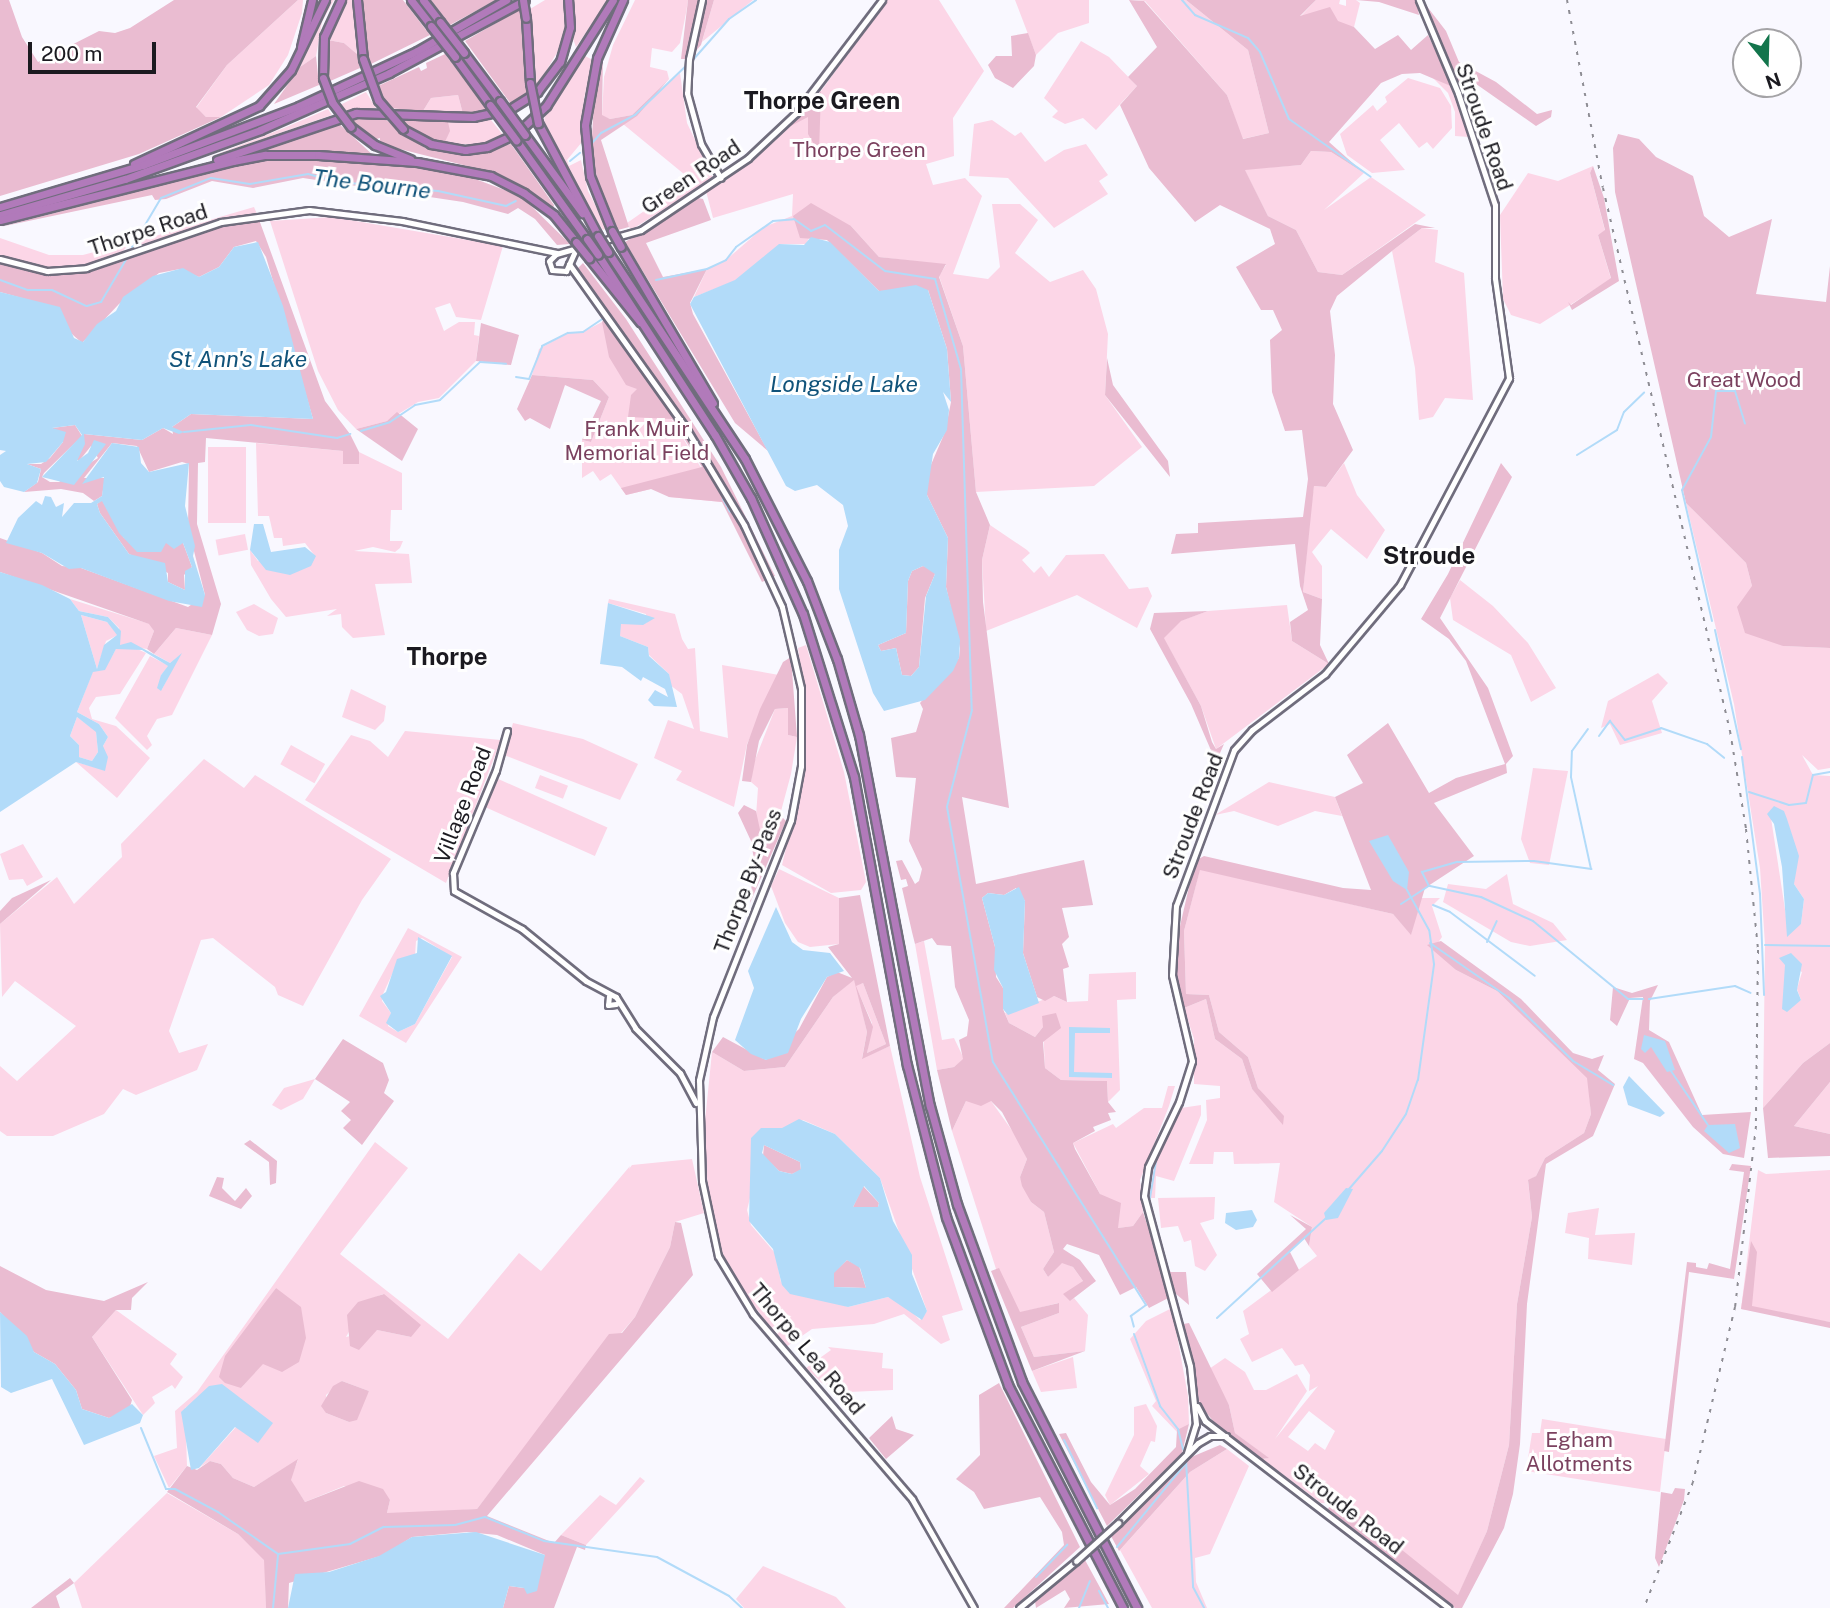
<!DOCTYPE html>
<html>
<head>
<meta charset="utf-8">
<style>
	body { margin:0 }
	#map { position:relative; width:1830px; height:1608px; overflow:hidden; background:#f9f8ff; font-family:"Public Sans",sans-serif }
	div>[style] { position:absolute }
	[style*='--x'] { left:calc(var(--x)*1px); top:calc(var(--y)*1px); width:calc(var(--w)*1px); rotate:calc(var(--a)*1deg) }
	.green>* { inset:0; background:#fcd6e7; transform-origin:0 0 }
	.forest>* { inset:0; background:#eabcd1 }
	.water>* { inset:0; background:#b2dbf9 }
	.stream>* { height:2px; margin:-1px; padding:0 1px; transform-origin:1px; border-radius:1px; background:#b2dbf9 }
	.roads { filter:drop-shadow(2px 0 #706d7d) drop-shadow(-2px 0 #706d7d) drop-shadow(0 2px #706d7d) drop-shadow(0 -2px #706d7d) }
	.secondary>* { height:5px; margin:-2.5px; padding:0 2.5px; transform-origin:2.5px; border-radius:2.5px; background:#fff }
	.highway>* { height:7px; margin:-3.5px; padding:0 3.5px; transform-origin:3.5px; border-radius:3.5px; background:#b17aba }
	.rail>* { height:2px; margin-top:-1px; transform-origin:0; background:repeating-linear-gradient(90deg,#8e8d94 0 3.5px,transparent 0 10.5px) }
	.bridges { filter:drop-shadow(2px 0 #706d7d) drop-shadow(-2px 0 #706d7d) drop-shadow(0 2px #706d7d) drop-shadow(0 -2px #706d7d) }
	.secondary-bridge>* { height:5px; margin:-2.5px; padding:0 2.5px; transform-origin:2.5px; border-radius:2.5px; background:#fff }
	.highway-bridge>* { height:7px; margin:-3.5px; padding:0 3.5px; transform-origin:3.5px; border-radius:3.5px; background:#b17aba }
	span { translate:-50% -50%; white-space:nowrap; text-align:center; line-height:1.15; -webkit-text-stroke:6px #fff; paint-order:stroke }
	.street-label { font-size:21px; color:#1b1a20 }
	.park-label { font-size:21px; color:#7b415f }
	.water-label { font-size:23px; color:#11537a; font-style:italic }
	.quarter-label { font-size:24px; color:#1b1a20; font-weight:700 }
	.north { position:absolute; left:1732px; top:28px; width:70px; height:70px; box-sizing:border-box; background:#fff; border:2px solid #a4a3a6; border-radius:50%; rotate:161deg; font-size:19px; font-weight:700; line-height:28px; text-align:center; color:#1b1a20 }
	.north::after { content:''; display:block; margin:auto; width:24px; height:32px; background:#13754c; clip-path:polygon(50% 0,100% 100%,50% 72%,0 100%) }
	.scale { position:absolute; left:28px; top:42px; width:128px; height:32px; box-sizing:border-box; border:4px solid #1b1a20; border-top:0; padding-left:9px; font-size:21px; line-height:24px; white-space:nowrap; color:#1b1a20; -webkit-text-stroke:5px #fff; paint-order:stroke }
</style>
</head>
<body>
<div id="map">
	<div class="green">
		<div style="clip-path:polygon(298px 0,303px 0,302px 13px,288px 55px,269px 85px,221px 117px,206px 117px,196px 108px,227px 65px)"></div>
		<div style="clip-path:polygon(327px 0,334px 0,322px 22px,316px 56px,300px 67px)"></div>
		<div style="clip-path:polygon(346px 0,352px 0,357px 54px,344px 43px,328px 40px)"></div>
		<div style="clip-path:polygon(545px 0,564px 0,566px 29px,558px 51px,536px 88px,530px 9px)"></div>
		<div style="clip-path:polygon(573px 0,608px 0,576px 47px,573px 39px)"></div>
		<div style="clip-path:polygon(635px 0,688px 0,686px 13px,680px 43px,672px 52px,652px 48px,650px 67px,667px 71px,669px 79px,632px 115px,610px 119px,602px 116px,604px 77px,613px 45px)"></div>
		<div style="clip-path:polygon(714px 0,753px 0,702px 42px)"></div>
		<div style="clip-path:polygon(887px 0,939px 0,984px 71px,953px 118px,954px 156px,926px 164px,933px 185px,965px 178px,982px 196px,953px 274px,988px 279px,1000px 267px,992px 204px,1020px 204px,1038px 220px,1015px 253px,1050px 282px,1083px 270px,1096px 289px,1108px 334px,1105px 395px,1142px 447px,1094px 486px,976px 492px,963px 346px,939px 276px,946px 265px,879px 257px,851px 226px,800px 238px,809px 238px,806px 244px,781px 244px,735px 281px,694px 297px,707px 269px,726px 260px,764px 227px,792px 216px,793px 194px,713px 218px,706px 191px,725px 181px,785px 129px,821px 91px)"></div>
		<div style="clip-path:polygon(1015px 0,1089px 0,1089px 23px,1058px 33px,1036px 55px)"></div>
		<div style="clip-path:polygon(1135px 0,1186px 0,1248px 50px,1269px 133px,1242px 139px,1227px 95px,1145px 1px)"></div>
		<div style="clip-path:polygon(1316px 0,1340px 0,1339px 4px,1346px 6px,1346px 0,1356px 0,1360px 3px,1354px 27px,1300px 17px)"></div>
		<div style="clip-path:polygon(1081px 41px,1109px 57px,1137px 86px,1096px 130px,1083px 118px,1065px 124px,1052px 117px,1058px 111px,1044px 98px)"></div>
		<div style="clip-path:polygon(583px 55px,593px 60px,584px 98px,582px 142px,567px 160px,569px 166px,581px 160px,588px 191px,607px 228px,603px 230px,572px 183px,544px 124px,545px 113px)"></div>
		<div style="clip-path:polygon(680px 73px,687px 123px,713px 178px,631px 230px,627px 223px,690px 179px,623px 124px)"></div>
		<div style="clip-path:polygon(1431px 76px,1453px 87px,1469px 137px,1455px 136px,1455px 112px,1448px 93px)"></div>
		<div style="clip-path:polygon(1408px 78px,1440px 88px,1451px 106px,1452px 128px,1433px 149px,1427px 142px,1419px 148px,1399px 123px,1380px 140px,1405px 170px,1372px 173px,1347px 155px,1340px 134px,1373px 105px,1377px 111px,1387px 102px,1385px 97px)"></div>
		<div style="clip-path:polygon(366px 92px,376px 108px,342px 111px,338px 106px)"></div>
		<div style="clip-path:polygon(458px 95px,463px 114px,423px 111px,431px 98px)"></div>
		<div style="clip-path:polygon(328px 109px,332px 115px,202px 160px,284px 128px)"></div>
		<div style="clip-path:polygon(491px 120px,504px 136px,483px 144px,444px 144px,448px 122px)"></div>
		<div style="clip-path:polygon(992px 120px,1015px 136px,1021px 132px,1045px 162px,1064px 150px,1086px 144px,1108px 175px,1099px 181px,1108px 194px,1054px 228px,1008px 178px,969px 176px,974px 124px)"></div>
		<div style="clip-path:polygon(1311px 151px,1331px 152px,1364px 173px,1324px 210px,1371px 177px,1426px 215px,1342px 275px,1318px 272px,1296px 230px,1268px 216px,1244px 169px,1301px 165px)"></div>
		<div style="clip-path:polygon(1593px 166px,1590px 173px,1605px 231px,1598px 235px,1611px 279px,1540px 324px,1511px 315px,1503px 299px,1500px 215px,1528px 173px,1558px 181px)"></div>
		<div style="clip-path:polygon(254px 207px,257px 214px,138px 251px,138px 241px)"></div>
		<div style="clip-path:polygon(332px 217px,503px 246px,481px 320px,456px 317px,450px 303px,435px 308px,444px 331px,459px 322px,475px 322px,474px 335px,479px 336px,476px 361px,439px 398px,418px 402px,387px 421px,356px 429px,338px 410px,318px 371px,270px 221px)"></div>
		<div style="clip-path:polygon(1422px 228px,1438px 230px,1435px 262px,1464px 273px,1473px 400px,1445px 398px,1433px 417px,1419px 420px,1415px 368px,1392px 251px)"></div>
		<div style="clip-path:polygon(0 238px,49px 255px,83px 255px,131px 242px,117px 258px,99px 265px,47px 271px,0 259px)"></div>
		<div style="clip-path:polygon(602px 322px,648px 381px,722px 502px,669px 497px,659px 487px,626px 495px,611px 474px,600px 481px,593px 471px,582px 478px,582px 440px,591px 442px,609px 397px,593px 380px,532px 375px,539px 349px,568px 333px,583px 332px)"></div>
		<div style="clip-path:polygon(256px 443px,343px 451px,343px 463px,358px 463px,359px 452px,402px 473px,402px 510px,391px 510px,390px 534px,390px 541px,403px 541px,400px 548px,395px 552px,373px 547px,354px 551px,409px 554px,412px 583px,375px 584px,385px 635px,353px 638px,342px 627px,341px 614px,327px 616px,337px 609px,286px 617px,271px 599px,251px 565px,250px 550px,258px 561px,315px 556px,305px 543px,283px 546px,282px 538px,274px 538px,269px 516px,258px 516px)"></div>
		<div style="left:246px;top:447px;width:76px;height:38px;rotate:90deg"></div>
		<div style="clip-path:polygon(1344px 463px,1357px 495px,1385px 530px,1367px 559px,1331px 529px,1312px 552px,1322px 566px,1322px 599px,1303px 592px,1311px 506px,1314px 486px,1326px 487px)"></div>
		<div style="clip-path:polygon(evenodd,1686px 503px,1746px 563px,1752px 586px,1783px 646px,1830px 648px,1830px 768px,1818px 770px,1802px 755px,1813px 775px,1830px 776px,1830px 1043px,1803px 1063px,1763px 1108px,1765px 945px,1760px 868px,1734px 704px,1686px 503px,1771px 818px,1795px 846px,1794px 884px,1804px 899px,1801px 924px,1788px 929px,1771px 818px,1686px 503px,1786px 965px,1802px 972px,1797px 989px,1801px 1000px,1783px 1008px,1786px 965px)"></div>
		<div style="clip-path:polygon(990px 525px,1027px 550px,1030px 553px,1022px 560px,1034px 573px,1041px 566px,1049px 577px,1066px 555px,1104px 554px,1129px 589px,1148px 587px,1152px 596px,1137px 628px,1077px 595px,986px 631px,982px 560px)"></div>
		<div style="left:245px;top:534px;width:16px;height:30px;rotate:79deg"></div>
		<div style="clip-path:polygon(1460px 580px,1493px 606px,1528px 643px,1556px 688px,1531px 702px,1511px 655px,1453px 620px,1450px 598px)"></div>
		<div style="clip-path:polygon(70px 599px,150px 624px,154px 631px,147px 649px,120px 645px,119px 628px,108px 617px,79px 611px)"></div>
		<div style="clip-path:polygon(609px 599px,675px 614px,682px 639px,688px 649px,695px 648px,700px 731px,728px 738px,722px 665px,779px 675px,747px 744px,734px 807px,676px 780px,682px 771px,654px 758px,668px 720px,694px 729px,682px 694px,670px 685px,669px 674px,649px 655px,648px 647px,620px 636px,620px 624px,647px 623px,646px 614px,608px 603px)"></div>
		<div style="clip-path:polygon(254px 604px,278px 618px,273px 634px,259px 636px,247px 630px,236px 612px)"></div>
		<div style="clip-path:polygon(1287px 605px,1292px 641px,1329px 664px,1216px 749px,1201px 706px,1163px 637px,1180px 621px,1208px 611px)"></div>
		<div style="clip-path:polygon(81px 615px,107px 622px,118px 635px,106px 641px,97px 669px)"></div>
		<div style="clip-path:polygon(176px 628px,212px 635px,172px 715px,157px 719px,147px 736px,152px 745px,147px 750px,115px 718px,150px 656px,169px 666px,161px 675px,162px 689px,179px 656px,170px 663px,154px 654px)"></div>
		<div style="clip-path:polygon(806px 645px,844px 772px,866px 882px,861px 890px,831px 893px,782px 865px,806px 764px,806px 705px,798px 648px)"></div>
		<div style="clip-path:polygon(116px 649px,135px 648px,146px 653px,120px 694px,96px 697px,89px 708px,92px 719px,116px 726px,150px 758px,117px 798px,76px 762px,105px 770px,103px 746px,108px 737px,99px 724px,77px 712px,93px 671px,108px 663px)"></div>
		<div style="clip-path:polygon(1658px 673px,1668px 683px,1652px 701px,1662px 733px,1620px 745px,1610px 724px,1601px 728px,1608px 701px)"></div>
		<div style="clip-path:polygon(351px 689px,386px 706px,384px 721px,375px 730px,342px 717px)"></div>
		<div style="clip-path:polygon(788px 708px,788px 735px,797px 737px,791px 774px,773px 841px,761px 839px,756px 816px,758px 788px,751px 782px,753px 765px,775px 709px)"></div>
		<div style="clip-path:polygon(77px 717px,96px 731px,98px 752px,92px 761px,79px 757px,79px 745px,70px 736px)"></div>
		<div style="clip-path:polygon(513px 723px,583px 739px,638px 764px,620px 800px,504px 755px)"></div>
		<div style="clip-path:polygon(405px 731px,501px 740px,446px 883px,305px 800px,351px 735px,370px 741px,388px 757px)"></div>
		<div style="left:291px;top:745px;width:39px;height:22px;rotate:29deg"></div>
		<div style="clip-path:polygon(204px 759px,244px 788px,255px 775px,391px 859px,362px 900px,303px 1006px,278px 995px,275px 987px,213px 938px,201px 940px,169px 1031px,179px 1053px,208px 1044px,197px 1070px,136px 1095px,123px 1089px,104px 1114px,53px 1136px,7px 1136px,0 1131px,0 1066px,17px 1081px,76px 1026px,15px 981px,2px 997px,0 924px,57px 877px,74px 904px,122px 857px,121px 844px)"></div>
		<div style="clip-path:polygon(1533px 768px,1568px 771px,1549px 865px,1530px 863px,1521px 839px)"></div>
		<div style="left:540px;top:775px;width:30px;height:14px;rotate:21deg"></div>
		<div style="left:496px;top:778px;width:122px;height:31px;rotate:24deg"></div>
		<div style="clip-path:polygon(1269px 782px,1335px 797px,1342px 816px,1315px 811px,1278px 826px,1234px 811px,1215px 815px)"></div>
		<div style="clip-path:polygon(23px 844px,43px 877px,27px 886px,23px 879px,9px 880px,0 854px)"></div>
		<div style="clip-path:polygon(779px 869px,839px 898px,839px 944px,810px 947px,798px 942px,785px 923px,771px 886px)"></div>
		<div style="clip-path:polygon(evenodd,1200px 869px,1393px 914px,1411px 934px,1420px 898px,1440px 898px,1432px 906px,1442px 937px,1437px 944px,1456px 970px,1497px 991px,1588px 1078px,1591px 1114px,1584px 1133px,1545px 1158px,1536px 1176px,1528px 1181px,1532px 1217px,1517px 1304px,1509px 1445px,1487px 1531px,1458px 1596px,1345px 1504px,1321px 1503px,1262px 1459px,1268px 1458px,1235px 1433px,1229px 1405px,1209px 1369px,1225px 1358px,1245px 1372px,1254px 1390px,1266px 1390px,1297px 1374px,1307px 1391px,1275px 1439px,1318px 1386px,1309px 1391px,1310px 1375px,1303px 1364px,1295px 1366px,1282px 1348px,1252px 1362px,1240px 1339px,1249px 1334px,1243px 1311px,1317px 1256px,1309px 1246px,1312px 1227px,1274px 1202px,1280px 1163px,1234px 1164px,1233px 1152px,1214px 1152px,1213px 1164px,1189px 1164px,1207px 1120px,1206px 1100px,1220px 1098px,1220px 1086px,1194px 1084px,1194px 1039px,1184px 1008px,1206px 999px,1215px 1039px,1242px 1059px,1252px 1089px,1278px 1114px,1258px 1088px,1248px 1057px,1219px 1032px,1209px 995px,1186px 994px,1184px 931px,1200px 869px,1309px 1411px,1335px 1431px,1325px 1450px,1315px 1443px,1308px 1451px,1288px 1437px,1309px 1411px)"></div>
		<div style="clip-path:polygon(1507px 874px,1513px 904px,1553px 923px,1567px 940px,1530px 946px,1511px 942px,1443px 902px,1448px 884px,1486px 889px)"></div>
		<div style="clip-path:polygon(evenodd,408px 928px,462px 957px,406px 1043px,359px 1016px,408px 928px,422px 938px,452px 957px,415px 1024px,398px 1032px,388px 1026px,391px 1013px,382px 1001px,383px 994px,399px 959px,415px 956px,416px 941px,422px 938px)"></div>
		<div style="clip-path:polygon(924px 941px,942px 1040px,954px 1038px,964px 1059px,954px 1067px,937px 1070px,915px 944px)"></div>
		<div style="clip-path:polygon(1136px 972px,1136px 999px,1117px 1000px,1120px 1090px,1108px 1102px,1107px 1081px,1061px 1080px,1045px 1068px,1043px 1027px,1035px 1037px,1009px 1023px,1005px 1013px,1054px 996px,1067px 1002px,1088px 1001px,1089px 974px)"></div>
		<div style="clip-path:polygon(evenodd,854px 979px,856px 985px,863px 983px,886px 1044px,867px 1053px,872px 1023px,857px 989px,867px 1032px,862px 1058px,890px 1046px,920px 1177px,963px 1310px,942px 1316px,950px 1340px,941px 1344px,904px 1314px,874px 1324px,812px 1329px,786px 1347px,740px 1288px,719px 1249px,708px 1192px,704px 1131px,712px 1052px,744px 1071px,785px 1067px,833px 997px,854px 979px,803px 1120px,835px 1134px,880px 1178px,927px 1311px,920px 1320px,906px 1306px,888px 1297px,848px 1307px,781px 1282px,775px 1253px,751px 1225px,747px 1210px,753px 1186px,751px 1141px,803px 1120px)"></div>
		<div style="clip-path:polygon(315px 1079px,303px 1099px,281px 1110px,272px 1105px,284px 1088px)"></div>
		<div style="clip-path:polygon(1830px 1082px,1830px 1134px,1794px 1126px)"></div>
		<div style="clip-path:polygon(1168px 1086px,1175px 1086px,1169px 1106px,1140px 1180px,1143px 1212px,1133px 1226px,1118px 1228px,1118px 1215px,1100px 1194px,1073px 1143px,1113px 1124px,1116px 1128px,1144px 1108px,1162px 1108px)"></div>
		<div style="clip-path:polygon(966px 1101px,991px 1101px,1016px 1136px,1027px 1159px,1020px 1177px,1031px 1202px,1044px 1212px,1054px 1252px,1043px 1269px,1048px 1277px,1062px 1262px,1073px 1267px,1083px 1281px,1070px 1301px,1074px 1298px,1088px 1315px,1085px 1351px,1034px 1357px,1021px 1327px,1059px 1313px,1058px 1303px,1019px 1313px,996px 1269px,952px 1131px)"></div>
		<div style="clip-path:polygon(1201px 1105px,1201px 1115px,1174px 1181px,1156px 1176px,1155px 1198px,1147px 1198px,1152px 1165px,1181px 1108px)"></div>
		<div style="clip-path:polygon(evenodd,375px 1142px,408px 1168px,340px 1254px,448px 1339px,519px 1253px,541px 1271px,630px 1166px,629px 1169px,632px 1165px,692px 1159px,704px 1213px,675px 1222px,670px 1247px,635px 1317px,550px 1415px,477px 1509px,395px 1515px,387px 1513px,390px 1500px,344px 1486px,305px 1502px,290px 1480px,298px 1460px,254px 1487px,233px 1478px,221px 1464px,210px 1461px,200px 1467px,236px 1427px,222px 1384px,185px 1408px,187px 1466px,169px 1488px,154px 1456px,177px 1448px,175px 1411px,197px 1392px,375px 1142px,276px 1288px,281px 1371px,263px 1363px,241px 1388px,261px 1310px,276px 1288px,375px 1142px,383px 1294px,411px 1337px,377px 1330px,346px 1337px,366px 1301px,383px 1294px,375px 1142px,342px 1381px,369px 1391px,349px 1422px,326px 1413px,326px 1395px,342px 1381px)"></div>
		<div style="clip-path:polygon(1758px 1170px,1766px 1174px,1830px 1170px,1830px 1322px,1741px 1309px)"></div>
		<div style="clip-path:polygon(1215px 1197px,1214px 1219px,1200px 1223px,1217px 1255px,1205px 1271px,1195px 1266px,1191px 1240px,1184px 1242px,1178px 1226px,1161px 1228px,1158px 1198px)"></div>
		<div style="clip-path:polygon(1599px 1208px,1595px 1235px,1635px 1233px,1632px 1265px,1588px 1259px,1589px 1238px,1565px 1233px,1568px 1213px)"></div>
		<div style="clip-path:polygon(1172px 1308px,1188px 1396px,1189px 1424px,1178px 1433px,1152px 1406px,1156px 1401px,1130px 1339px,1146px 1321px)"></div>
		<div style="clip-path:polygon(116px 1310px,177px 1354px,170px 1364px,183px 1377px,175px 1389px,172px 1385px,152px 1397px,155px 1403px,143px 1415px,92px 1337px)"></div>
		<div style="clip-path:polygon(828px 1347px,883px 1353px,882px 1368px,893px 1369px,893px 1390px,849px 1392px,822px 1383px,806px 1368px,831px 1350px)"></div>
		<div style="clip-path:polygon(1073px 1357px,1077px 1388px,1041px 1392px,1032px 1371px)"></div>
		<div style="clip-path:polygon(1146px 1404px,1157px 1426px,1155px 1442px,1151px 1441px,1140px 1466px,1149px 1474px,1110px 1505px,1105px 1495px,1134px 1435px,1134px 1407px)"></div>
		<div style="clip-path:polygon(1542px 1419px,1666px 1439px,1660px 1492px,1526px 1471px,1532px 1433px,1540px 1433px)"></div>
		<div style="clip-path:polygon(1227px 1449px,1249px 1466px,1210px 1554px,1195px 1558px,1196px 1582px,1207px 1608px,1152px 1608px,1120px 1550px,1190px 1472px)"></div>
		<div style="clip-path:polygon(640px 1477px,645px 1481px,586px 1545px,561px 1535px,600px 1495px,616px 1505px)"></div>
		<div style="clip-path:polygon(167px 1493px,238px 1534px,265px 1560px,266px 1608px,82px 1608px,74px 1583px)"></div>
		<div style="clip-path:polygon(763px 1566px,836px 1597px,846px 1608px,744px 1608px,736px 1599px)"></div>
	</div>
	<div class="forest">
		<div style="clip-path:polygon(0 0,9px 0,22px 37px,38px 62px,99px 31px,115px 33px,130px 28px,174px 0,298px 0,227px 65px,196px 107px,206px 117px,221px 117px,139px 154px,0 196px)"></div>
		<div style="clip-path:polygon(361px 0,403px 0,430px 35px,369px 65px)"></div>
		<div style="clip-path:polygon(431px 0,496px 0,450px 25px)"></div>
		<div style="clip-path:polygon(688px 0,714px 0,701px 45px,689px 59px,681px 59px)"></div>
		<div style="clip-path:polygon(1129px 0,1144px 1px,1227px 95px,1243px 139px,1269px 133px,1248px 50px,1186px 0,1316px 0,1300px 16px,1330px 7px,1338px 21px,1354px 27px,1375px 49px,1398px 35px,1411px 50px,1428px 35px,1453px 87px,1420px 73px,1402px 74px,1381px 83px,1329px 142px,1364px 173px,1331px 152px,1311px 151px,1301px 165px,1245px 170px,1268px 216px,1296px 230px,1318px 272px,1342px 275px,1415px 224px,1435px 228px,1422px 228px,1392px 251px,1337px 296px,1330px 311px,1335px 355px,1333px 404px,1353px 450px,1326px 487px,1314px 486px,1303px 592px,1322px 599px,1320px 645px,1329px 664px,1292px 641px,1290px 622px,1308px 610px,1300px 586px,1295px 544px,1171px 554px,1176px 534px,1198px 533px,1198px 523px,1303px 517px,1308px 479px,1302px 430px,1285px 431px,1272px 392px,1270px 340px,1282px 330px,1273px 310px,1261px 310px,1236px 267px,1275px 244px,1270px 229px,1220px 205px,1195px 222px,1149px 168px,1120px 105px,1137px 86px,1128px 77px,1157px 47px)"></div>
		<div style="clip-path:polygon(1356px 0,1416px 0,1419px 15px,1379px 2px)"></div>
		<div style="clip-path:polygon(1422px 0,1446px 31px,1459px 62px,1496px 82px,1537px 114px,1552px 110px,1551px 117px,1536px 126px,1469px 79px,1459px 87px)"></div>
		<div style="clip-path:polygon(520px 9px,527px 95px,511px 104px,465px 41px)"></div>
		<div style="clip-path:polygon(1028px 33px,1036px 55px,1034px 66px,1013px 88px,995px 78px,988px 65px,996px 56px,1012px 56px,1011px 36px)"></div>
		<div style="clip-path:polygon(328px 40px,344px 43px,357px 54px,360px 68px,328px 82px)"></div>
		<div style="clip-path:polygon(603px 53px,602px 115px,610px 119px,632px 115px,669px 79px,637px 116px,601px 140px,629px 227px,618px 230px,604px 204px,591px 155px,595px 82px)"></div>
		<div style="clip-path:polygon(445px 54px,489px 112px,463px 114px,458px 95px,431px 98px,423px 111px,388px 108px,376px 87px,419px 67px,421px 71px,427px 68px,426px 63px)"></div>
		<div style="clip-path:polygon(316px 56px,319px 85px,274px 104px,300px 67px)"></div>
		<div style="clip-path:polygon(821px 91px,819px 153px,808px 134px,808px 117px,785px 129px)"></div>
		<div style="clip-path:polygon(370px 116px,382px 117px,425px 148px,454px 154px,511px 144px,554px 205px,553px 210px,526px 190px,487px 171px,380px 144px,380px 138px,373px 140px,350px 119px)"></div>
		<div style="clip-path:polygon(395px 117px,448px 122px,450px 131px,444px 144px,421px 137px)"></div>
		<div style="clip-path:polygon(337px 122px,374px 156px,254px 151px,303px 134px)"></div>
		<div style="clip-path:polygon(1618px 134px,1639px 139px,1656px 157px,1693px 176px,1704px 216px,1729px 237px,1772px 219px,1756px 294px,1826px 302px,1830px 266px,1830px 648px,1783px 646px,1745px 633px,1737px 607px,1752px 586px,1746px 563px,1686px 503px,1615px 192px,1613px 148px)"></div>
		<div style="clip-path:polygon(309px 160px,408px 166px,470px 177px,521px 196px,570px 244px,557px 245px,535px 219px,518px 208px,508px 214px,463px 202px,303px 178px,253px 188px,212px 181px,166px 199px,155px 200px,152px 195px,0 227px,254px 161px)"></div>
		<div style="clip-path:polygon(1593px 166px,1604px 198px,1619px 281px,1572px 310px,1568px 302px,1571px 305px,1611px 278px,1598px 235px,1605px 230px,1590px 173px)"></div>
		<div style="clip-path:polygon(698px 198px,703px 199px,711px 220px,646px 243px,663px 277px,707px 269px,690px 303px,693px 314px,768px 451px,735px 423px,625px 242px)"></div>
		<div style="clip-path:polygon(811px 203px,851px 226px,879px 257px,946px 264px,939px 277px,963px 346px,976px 492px,990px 525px,982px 560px,983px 602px,1009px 808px,962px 797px,976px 884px,1084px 860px,1093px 905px,1062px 908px,1069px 937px,1062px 944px,1069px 967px,1063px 969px,1067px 1002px,1054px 996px,1045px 1001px,1037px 997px,1023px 953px,1025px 901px,1016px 888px,1004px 895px,988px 893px,982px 898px,995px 947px,996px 977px,1003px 988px,1003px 1009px,1009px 1023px,1035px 1037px,1043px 1027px,1042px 1016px,1056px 1013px,1061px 1028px,1043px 1042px,1045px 1068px,1061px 1080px,1107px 1081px,1108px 1102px,1116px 1112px,1108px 1113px,1111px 1120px,1093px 1127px,1095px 1131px,1073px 1143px,1075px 1149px,1100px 1194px,1121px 1203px,1118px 1228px,1133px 1226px,1143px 1212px,1160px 1263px,1171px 1272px,1186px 1272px,1189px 1305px,1176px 1294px,1149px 1308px,1136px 1287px,1120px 1295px,1099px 1255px,1067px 1244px,1063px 1249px,1080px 1260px,1096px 1281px,1070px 1301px,1063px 1294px,1083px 1281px,1073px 1267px,1062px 1263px,1048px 1277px,1043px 1269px,1054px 1252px,1044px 1212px,1031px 1202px,1022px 1186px,1020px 1177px,1027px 1159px,1002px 1112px,991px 1101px,981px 1106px,966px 1101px,952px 1131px,937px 1070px,954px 1067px,963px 1059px,959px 1040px,967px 1036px,969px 1020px,955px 987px,951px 946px,937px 945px,932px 938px,915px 944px,912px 932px,902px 888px,908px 886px,906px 879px,901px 880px,896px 861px,902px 860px,915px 884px,919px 881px,922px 869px,909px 841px,916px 778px,896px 777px,891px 738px,916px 732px,923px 709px,920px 703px,959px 658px,960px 648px,946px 587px,948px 538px,927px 495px,927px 474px,945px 432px,951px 402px,947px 349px,928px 290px,879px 291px,827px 240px,800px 238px,793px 216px)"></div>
		<div style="clip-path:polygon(257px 214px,325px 401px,350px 434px,359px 452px,359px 464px,343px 464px,343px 451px,206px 438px,205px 462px,198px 463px,197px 524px,221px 604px,212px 635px,176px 628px,154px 654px,147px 649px,154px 631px,149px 624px,0 572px,0 538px,42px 553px,62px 566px,81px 568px,188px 607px,205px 595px,188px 527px,189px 464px,182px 462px,149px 472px,137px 446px,112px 443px,84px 478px,105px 478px,102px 496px,94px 501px,83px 493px,61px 489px,24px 492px,38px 482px,41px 469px,27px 464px,41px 464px,50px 458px,63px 442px,52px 428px,60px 427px,75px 425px,82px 436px,44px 473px,42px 477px,50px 482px,59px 482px,98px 458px,91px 446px,79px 461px,76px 459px,84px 434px,142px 440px,163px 428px,173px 434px,172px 427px,191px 414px,313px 419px,266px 257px,256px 241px,234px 247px,219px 267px,199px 277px,180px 269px,159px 273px,119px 304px,82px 343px,36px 302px,0 292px,0 263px,22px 270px,86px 268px)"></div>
		<div style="clip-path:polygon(583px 263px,626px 319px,721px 467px,775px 576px,762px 582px,722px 502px,669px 497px,651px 489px,626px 495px,621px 488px,702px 467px,672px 419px,628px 417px,631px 395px,637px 389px,626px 385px,609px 357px,602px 322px,608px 312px,576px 270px)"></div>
		<div style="clip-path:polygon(481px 323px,519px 335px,511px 365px,476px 361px)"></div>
		<div style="clip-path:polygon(1107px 358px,1113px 385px,1168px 461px,1170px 477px,1105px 395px)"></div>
		<div style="clip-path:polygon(532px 375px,593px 380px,609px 397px,591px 442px,582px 440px,601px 401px,565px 385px,550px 429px,530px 418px,525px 421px,517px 409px)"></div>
		<div style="clip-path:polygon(397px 412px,418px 429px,402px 461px,356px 429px,387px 421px)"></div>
		<div style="clip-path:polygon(1501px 463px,1512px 477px,1440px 618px,1488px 688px,1513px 756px,1506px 764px,1507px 773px,1434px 803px,1474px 856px,1425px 888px,1411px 935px,1393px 914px,1200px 870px,1184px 931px,1186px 994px,1209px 995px,1219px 1032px,1248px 1057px,1258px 1088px,1284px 1116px,1283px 1125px,1252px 1089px,1242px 1059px,1215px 1039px,1206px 999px,1184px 1008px,1175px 977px,1174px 952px,1195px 861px,1204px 856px,1343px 888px,1371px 890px,1335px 797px,1363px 783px,1347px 755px,1388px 723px,1429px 793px,1456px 778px,1505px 764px,1466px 661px,1449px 639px,1421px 619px,1448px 574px)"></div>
		<div style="clip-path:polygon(102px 500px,124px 538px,183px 543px,192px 567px,184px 575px,185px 590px,168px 582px,168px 573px,129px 554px,100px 513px,97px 504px)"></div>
		<div style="clip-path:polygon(923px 566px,934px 569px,935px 574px,925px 598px,919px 667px,911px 676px,902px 675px,896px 648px,881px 651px,878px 645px,906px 633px,908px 581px,912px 571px)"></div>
		<div style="clip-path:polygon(1208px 611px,1181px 621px,1164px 638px,1201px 706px,1212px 742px,1216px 749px,1224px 744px,1216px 762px,1191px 704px,1150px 629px,1154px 613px)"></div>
		<div style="clip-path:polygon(791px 657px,797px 737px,788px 735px,788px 708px,775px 709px,759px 741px,751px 782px,742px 781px,747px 745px,760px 709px,783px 662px)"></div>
		<div style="clip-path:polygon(744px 805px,756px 811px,762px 839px,773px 841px,782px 817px,786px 821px,750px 903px,754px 860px,751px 841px,738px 813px)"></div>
		<div style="clip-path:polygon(51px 880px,0 924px,0 911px,12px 898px)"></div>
		<div style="clip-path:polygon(evenodd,860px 895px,890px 1046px,862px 1059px,867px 1032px,854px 980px,833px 997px,785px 1067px,744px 1071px,712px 1052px,723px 1037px,766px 1060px,799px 1029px,827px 977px,837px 972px,852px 978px,828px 947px,839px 944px,839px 898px,860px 895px,863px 983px,886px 1044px,867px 1053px,873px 1027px,856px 986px,863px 983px)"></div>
		<div style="clip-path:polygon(1441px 941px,1521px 999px,1573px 1053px,1592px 1059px,1604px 1055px,1598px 1070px,1615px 1084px,1593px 1136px,1546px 1164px,1527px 1304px,1520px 1444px,1513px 1494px,1504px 1528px,1462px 1608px,1455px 1608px,1328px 1509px,1331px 1503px,1345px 1504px,1458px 1595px,1487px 1531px,1509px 1445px,1517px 1304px,1532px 1217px,1528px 1180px,1536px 1176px,1545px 1158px,1584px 1133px,1591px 1114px,1587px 1078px,1497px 991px,1456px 970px,1427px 945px)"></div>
		<div style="clip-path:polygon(1658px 985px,1650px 1001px,1649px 1030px,1669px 1042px,1702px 1115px,1751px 1112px,1744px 1158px,1723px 1154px,1693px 1127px,1643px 1063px,1634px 1059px,1643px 997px,1630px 998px,1617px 1026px,1610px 1020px,1613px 987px,1632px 993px)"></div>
		<div style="clip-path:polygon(343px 1039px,383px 1063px,389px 1080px,384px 1093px,394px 1101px,362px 1145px,343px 1128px,351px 1120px,341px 1111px,350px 1102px,315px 1079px)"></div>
		<div style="clip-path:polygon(1830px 1043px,1830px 1082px,1794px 1126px,1830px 1134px,1830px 1156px,1768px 1158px,1763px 1108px,1803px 1063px)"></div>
		<div style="clip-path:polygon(250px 1140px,277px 1161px,276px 1183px,270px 1185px,269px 1162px,244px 1144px)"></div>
		<div style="clip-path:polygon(764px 1145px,800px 1162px,801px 1170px,792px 1174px,779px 1171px,763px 1156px)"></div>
		<div style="clip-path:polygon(1732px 1164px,1751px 1166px,1734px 1279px,1689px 1272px,1669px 1452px,1664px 1451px,1687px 1262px,1696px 1263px,1696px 1267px,1707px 1269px,1709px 1263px,1730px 1269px,1744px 1172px,1729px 1170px)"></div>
		<div style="clip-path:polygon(217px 1177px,224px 1178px,222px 1188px,235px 1201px,246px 1188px,252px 1196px,241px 1209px,209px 1196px)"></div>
		<div style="clip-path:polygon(863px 1186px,879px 1203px,878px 1207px,853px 1207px)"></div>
		<div style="clip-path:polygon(1290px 1215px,1312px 1227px,1309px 1246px,1304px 1238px,1290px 1252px,1299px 1270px,1272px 1292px,1257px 1274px,1306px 1229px)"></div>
		<div style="clip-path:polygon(675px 1222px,681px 1223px,693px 1275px,487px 1516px,554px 1543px,561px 1535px,586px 1545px,585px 1550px,577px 1547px,554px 1608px,503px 1608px,509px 1586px,524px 1588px,545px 1555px,497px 1535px,467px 1532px,412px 1537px,384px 1555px,289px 1583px,288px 1608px,266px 1608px,264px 1560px,238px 1534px,167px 1492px,187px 1466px,197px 1470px,210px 1461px,221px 1464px,233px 1478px,254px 1487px,298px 1459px,291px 1480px,305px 1502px,359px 1481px,383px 1489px,390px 1500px,387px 1513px,477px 1509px,609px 1334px,622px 1333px,635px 1317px,670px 1247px)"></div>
		<div style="clip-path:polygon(1751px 1241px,1757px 1252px,1752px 1306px,1830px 1322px,1830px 1328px,1741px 1309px)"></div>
		<div style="clip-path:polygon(847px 1260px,859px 1266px,866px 1288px,834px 1287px,834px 1272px)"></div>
		<div style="clip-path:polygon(0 1266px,46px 1290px,104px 1301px,148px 1282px,132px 1298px,131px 1310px,116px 1310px,92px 1337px,132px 1400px,129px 1410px,109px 1418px,82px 1409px,76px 1390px,55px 1364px,34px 1352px,0 1312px)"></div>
		<div style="clip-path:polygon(999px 1268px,1020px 1312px,1059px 1303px,1059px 1313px,1021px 1327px,1034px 1357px,1085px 1351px,1032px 1371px,991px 1271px)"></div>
		<div style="clip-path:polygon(276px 1288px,301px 1307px,306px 1338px,299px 1362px,282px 1372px,263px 1364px,241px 1388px,225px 1383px,219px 1377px,225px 1356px)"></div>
		<div style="clip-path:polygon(384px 1294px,421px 1325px,411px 1337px,377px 1330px,359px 1350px,350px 1346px,347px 1315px,358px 1302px)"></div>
		<div style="clip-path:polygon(1189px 1323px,1229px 1405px,1235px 1433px,1269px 1458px,1262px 1459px,1218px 1427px,1200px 1405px,1183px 1324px)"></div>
		<div style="clip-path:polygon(342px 1381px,369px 1391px,357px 1420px,349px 1422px,326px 1413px,321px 1406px,333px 1386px)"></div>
		<div style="clip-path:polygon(999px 1383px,1080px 1547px,1013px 1608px,1004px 1608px,1064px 1545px,1062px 1532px,1040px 1497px,984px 1509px,974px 1492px,956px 1479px,980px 1455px,979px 1395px)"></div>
		<div style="clip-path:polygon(892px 1416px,896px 1429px,914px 1435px,886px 1459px,869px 1438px)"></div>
		<div style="clip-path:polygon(1189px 1424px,1182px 1453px,1107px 1526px,1059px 1434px,1066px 1433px,1091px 1482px,1110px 1505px,1135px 1489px,1176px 1447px,1177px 1430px)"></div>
		<div style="clip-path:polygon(1220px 1445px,1227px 1449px,1190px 1472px,1119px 1551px,1111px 1536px,1189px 1458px)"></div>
		<div style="clip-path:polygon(1675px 1488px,1685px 1489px,1684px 1500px,1659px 1567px,1655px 1558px,1661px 1492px,1672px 1494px)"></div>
		<div style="clip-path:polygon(1085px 1560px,1109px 1604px,1064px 1608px,1070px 1599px,1065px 1590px,1036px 1608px,1035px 1601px)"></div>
		<div style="clip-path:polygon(70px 1578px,74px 1583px,56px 1596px,60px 1608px,31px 1608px)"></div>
	</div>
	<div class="water">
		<div style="clip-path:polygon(evenodd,811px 237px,830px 242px,879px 291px,916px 285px,928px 290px,947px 349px,951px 402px,943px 392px,949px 410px,947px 430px,933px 454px,927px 495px,948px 538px,946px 587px,960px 640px,959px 658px,953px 671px,925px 700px,884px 711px,873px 693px,839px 589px,839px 550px,848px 526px,843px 505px,817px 485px,795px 491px,786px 486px,690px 304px,694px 297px,735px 280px,779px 244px,804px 245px,811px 237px,923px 566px,935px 574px,926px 596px,919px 667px,911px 676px,902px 675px,896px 648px,881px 651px,878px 645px,906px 633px,908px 581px,912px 571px,923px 566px)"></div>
		<div style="clip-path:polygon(258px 242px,283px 306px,313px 419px,191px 414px,172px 427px,184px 432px,179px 434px,163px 428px,142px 440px,84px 434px,85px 444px,77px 461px,88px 453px,94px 440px,106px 444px,74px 485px,42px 477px,82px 435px,75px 425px,52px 428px,66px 432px,63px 442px,46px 462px,27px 464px,41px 469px,37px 483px,24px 492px,4px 487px,0 481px,0 455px,6px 451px,0 450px,0 292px,60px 307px,74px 338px,83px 342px,97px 324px,116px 311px,123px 297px,153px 276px,183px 268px,199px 277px,219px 267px,234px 247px)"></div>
		<div style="clip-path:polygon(evenodd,112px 443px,139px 447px,141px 463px,149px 472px,189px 463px,185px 506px,195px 546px,193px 556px,205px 595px,202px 607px,169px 601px,81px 568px,69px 569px,42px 553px,6px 543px,18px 518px,36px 501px,42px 505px,45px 496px,51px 497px,56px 507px,64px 503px,62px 517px,74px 503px,91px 503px,102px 496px,104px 477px,82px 484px,112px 443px,102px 501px,119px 533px,137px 552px,161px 552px,166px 543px,174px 549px,183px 543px,192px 567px,185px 571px,185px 590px,168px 582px,165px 563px,129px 554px,100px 513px,97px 504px,102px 501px)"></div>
		<div style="clip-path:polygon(254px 524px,263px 524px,271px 552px,305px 547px,316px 556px,311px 566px,290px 575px,266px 570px,250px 550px)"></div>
		<div style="clip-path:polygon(evenodd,0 572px,42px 585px,70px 599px,79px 611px,108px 617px,121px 631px,120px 645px,131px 642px,170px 663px,182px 653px,161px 691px,157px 688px,161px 675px,168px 666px,142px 650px,116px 649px,105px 670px,93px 672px,77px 712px,99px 724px,108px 737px,103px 746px,108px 757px,105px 771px,76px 762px,0 812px,0 572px,81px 615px,107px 622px,117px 635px,104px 645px,97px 669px,81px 615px,0 572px,77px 717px,96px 732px,98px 752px,92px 761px,79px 757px,79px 745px,70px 736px,77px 717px)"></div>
		<div style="clip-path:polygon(608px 603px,655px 618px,643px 625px,621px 624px,620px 636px,648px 647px,649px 656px,669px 674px,677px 707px,654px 706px,648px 700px,655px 690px,668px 697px,665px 689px,643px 677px,641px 681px,622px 667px,600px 664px)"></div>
		<div style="clip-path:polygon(1774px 806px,1784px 811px,1787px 819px,1799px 856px,1794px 884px,1804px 899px,1801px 924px,1787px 937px,1782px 867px,1774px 824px,1767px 814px)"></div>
		<div style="clip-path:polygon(1388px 835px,1409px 872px,1407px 890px,1393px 881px,1369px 841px)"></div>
		<div style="clip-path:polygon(1019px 887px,1025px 901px,1023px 953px,1039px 1003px,1008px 1015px,1003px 1009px,1003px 988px,994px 970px,995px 947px,982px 898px,988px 893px,1004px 895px)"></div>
		<div style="clip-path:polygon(776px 907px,792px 942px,803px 950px,830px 953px,844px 971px,827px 977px,801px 1019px,788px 1053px,766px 1060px,751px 1054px,735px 1040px,754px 988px,748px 971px)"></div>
		<div style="clip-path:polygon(418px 937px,452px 956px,415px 1024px,398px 1032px,386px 1023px,391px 1013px,380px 996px,386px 992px,397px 959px,417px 953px)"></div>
		<div style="clip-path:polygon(1791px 953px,1802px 964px,1797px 990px,1801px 1000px,1787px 1012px,1782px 1009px,1785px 965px,1779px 958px)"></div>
		<div style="clip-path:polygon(1069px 1027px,1110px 1028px,1110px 1033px,1075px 1033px,1074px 1072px,1112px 1073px,1112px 1078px,1069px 1077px)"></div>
		<div style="clip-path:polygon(1644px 1035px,1665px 1041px,1675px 1070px,1667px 1072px,1651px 1047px,1645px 1053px,1641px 1049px)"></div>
		<div style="clip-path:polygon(1629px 1076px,1665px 1113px,1660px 1117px,1628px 1105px,1623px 1087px)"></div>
		<div style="clip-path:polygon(evenodd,799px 1119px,835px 1134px,880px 1178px,893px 1221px,912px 1255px,912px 1274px,927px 1311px,922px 1320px,888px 1297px,848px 1307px,790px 1294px,782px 1285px,773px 1249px,749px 1221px,751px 1138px,761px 1128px,782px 1128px,799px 1119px,764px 1145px,800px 1162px,801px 1169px,792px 1174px,779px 1171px,762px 1153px,764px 1145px,799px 1119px,864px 1186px,879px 1203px,878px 1207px,853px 1207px,864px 1186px,799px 1119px,847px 1260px,860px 1268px,866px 1288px,834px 1287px,834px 1273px,847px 1260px)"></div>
		<div style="clip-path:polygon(1735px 1124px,1740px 1148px,1729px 1153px,1704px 1131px,1708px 1125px)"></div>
		<div style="clip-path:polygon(1346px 1188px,1353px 1189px,1338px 1218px,1326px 1220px,1324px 1213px)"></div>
		<div style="clip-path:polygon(1252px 1210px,1257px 1220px,1253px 1227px,1236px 1230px,1225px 1223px,1226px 1213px)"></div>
		<div style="clip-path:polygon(0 1312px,27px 1336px,34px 1352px,55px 1364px,76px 1390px,82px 1409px,109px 1418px,132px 1404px,143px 1415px,140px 1423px,84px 1445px,52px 1379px,11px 1393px,1px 1387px)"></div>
		<div style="clip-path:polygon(222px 1384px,273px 1423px,258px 1443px,235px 1427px,199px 1468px,191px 1470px,181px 1412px,209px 1386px)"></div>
		<div style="clip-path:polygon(476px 1532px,545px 1555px,537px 1591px,527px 1594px,524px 1588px,509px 1586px,503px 1608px,288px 1608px,295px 1574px,329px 1572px,379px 1556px,412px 1537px)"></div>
	</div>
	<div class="stream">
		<div style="--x:1182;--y:0;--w:20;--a:49"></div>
		<div style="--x:1195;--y:15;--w:58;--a:23.5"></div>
		<div style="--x:1248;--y:38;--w:18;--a:49"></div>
		<div style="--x:1260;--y:52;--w:73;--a:66.6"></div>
		<div style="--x:1289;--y:119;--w:100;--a:35.3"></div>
		<div style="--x:692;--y:61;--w:56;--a:-48.6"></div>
		<div style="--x:729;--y:19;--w:33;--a:-35"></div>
		<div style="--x:592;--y:143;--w:13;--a:-48"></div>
		<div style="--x:601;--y:133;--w:38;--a:-28"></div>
		<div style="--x:635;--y:115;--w:72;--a:-43.9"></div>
		<div style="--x:570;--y:161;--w:13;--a:-39"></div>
		<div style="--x:132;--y:247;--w:57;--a:-59.4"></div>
		<div style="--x:161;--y:198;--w:54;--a:-21.8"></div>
		<div style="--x:211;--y:178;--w:39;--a:9"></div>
		<div style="--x:250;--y:184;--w:59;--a:-9.8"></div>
		<div style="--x:308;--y:174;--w:31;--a:15"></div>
		<div style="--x:338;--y:182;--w:100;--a:5.1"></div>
		<div style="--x:438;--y:191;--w:70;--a:12.4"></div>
		<div style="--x:506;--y:206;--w:11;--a:-27"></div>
		<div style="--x:0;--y:280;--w:30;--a:20"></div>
		<div style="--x:28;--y:290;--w:24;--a:0"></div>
		<div style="--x:52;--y:290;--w:38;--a:25"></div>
		<div style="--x:87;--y:306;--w:15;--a:-16"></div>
		<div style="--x:101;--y:302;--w:51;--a:-59.4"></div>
		<div style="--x:656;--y:280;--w:52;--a:-12.2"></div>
		<div style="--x:707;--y:269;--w:21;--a:-25"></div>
		<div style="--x:726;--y:260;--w:16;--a:-52"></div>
		<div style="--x:736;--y:247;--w:45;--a:-35.1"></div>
		<div style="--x:773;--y:221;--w:21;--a:-5"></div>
		<div style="--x:794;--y:219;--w:21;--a:35"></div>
		<div style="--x:811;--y:231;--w:15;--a:-23"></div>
		<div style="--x:825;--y:225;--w:76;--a:37.5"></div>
		<div style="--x:885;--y:271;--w:51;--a:9.1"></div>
		<div style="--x:935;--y:279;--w:94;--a:73.9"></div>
		<div style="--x:961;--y:369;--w:341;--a:88.2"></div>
		<div style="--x:972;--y:710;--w:100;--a:104.5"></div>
		<div style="--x:947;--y:807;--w:259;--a:79.8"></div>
		<div style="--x:993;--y:1062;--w:287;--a:57.8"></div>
		<div style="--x:1146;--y:1305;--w:19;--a:144"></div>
		<div style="--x:1131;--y:1316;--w:11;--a:75"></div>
		<div style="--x:516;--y:377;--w:13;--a:9"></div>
		<div style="--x:529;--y:379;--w:35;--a:-68"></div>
		<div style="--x:542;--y:346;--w:29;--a:-27"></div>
		<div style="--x:568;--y:333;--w:15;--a:-4"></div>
		<div style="--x:583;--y:332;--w:25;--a:-34"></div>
		<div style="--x:361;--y:431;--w:30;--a:-17"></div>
		<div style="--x:390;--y:422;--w:30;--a:-34"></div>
		<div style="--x:415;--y:405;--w:25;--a:-11"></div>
		<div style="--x:440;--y:400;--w:55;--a:-43.5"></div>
		<div style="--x:480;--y:362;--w:26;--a:4"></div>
		<div style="--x:184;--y:432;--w:67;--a:-6"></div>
		<div style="--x:251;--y:425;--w:87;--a:8.6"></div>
		<div style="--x:337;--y:438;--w:14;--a:-17"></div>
		<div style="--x:1577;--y:455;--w:47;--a:-32"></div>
		<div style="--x:1617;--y:430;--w:19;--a:-69"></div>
		<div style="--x:1624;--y:412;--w:28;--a:-44"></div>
		<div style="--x:723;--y:499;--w:8;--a:60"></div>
		<div style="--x:728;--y:508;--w:4;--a:63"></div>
		<div style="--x:1712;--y:621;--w:134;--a:-102.9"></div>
		<div style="--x:1682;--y:490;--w:60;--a:-61.3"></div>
		<div style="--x:1711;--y:437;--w:46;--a:-83.8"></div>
		<div style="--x:1716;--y:391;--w:19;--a:0"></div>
		<div style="--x:1735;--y:391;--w:34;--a:73"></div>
		<div style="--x:1715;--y:630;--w:122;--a:77.7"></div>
		<div style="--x:1599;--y:736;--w:19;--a:-54"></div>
		<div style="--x:1610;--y:721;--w:24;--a:52"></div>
		<div style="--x:1625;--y:740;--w:38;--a:-18"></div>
		<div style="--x:1661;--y:728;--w:49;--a:19.2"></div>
		<div style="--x:1707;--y:744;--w:22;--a:39"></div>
		<div style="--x:1742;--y:757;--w:138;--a:82.5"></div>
		<div style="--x:1760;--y:894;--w:101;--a:87.7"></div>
		<div style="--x:1749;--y:792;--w:42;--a:18"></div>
		<div style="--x:1789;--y:805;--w:17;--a:-7"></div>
		<div style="--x:1806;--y:803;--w:29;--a:-76"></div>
		<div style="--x:1813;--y:775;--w:17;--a:-10"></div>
		<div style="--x:1430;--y:886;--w:52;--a:12.2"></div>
		<div style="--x:1481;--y:897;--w:57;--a:24.8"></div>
		<div style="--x:1533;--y:921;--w:123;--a:39.4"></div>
		<div style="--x:1628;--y:999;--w:15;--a:0"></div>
		<div style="--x:1401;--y:904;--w:33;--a:-33"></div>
		<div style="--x:1429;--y:886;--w:16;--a:-117"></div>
		<div style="--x:1422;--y:872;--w:37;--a:-16"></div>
		<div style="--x:1458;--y:862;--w:76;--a:-0.8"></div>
		<div style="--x:1534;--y:861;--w:58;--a:8"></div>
		<div style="--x:1591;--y:869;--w:94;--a:-102.3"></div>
		<div style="--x:1571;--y:777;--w:26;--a:-88"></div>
		<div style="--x:1572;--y:751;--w:27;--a:-54"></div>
		<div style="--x:1433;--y:905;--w:18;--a:22"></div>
		<div style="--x:1450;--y:912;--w:106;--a:37"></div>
		<div style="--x:1487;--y:942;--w:23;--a:-65"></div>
		<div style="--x:1430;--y:943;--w:96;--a:34.8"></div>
		<div style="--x:1509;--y:998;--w:90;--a:44.5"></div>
		<div style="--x:1573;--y:1061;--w:47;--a:31"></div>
		<div style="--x:1765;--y:945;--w:65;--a:0.9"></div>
		<div style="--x:1649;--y:999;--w:87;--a:-8.6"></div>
		<div style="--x:1735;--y:986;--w:17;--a:24"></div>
		<div style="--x:1671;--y:1071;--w:65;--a:55.6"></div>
		<div style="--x:1349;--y:1189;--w:50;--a:-49"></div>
		<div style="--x:1382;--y:1151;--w:44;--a:-57"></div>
		<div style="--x:1406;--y:1114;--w:36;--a:-71"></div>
		<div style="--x:1418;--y:1080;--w:117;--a:-82.1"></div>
		<div style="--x:1434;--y:964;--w:34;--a:-98"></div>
		<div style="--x:1429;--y:930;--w:46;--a:-118.8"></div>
		<div style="--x:1150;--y:1198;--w:44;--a:-80.8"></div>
		<div style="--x:1217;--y:1318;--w:148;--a:-42.5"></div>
		<div style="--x:1134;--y:1334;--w:77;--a:70.1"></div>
		<div style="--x:1160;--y:1406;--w:29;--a:52"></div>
		<div style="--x:1178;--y:1429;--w:21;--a:76"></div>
		<div style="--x:141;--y:1428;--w:66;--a:67.7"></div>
		<div style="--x:166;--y:1489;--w:9;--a:0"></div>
		<div style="--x:175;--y:1489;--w:49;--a:28.1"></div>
		<div style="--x:218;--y:1512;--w:73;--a:35"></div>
		<div style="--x:278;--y:1554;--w:73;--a:-7.9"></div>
		<div style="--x:350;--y:1544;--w:38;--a:-27"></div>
		<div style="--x:384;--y:1527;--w:71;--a:-1.6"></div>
		<div style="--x:455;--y:1525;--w:31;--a:-15"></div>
		<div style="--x:485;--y:1517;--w:64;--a:22.1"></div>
		<div style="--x:544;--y:1541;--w:114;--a:8.1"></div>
		<div style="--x:657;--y:1557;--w:82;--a:28.4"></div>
		<div style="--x:729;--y:1596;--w:18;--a:43"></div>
		<div style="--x:1064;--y:1440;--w:76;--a:64.1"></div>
		<div style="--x:1186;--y:1460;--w:127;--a:86.8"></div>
		<div style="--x:1193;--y:1587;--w:24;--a:62"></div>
		<div style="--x:1117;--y:1547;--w:109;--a:-50.6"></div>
		<div style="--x:1036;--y:1577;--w:45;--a:-45.9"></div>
		<div style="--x:1099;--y:1591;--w:19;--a:62"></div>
		<div style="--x:273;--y:1608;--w:53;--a:-84.6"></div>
		<div style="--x:1079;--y:1608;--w:29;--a:-68"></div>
	</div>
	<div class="roads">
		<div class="secondary">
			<div style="--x:702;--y:0;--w:60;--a:102.4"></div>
			<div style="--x:689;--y:59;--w:34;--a:93"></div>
			<div style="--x:687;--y:93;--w:53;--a:74.6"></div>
			<div style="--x:701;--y:144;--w:39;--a:60"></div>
			<div style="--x:575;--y:251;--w:22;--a:114"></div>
			<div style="--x:566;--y:271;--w:14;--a:-176"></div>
			<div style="--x:552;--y:270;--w:9;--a:-108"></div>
			<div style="--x:549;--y:261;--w:10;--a:-45"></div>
			<div style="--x:556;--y:254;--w:88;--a:-15.8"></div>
			<div style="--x:641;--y:230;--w:129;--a:-33.9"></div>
			<div style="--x:748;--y:158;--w:66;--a:-43.2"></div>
			<div style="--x:796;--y:113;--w:142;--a:-52.7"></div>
			<div style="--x:0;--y:259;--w:49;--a:14.3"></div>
			<div style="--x:47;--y:271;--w:39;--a:-4"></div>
			<div style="--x:86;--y:268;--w:143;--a:-18.8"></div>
			<div style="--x:221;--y:222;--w:89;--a:-7.8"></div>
			<div style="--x:309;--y:210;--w:94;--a:6.7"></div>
			<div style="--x:402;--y:221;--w:158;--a:11.7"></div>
			<div style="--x:569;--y:264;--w:198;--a:54.5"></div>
			<div style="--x:684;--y:425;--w:117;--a:59"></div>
			<div style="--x:744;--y:525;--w:90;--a:65.1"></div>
			<div style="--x:782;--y:607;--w:83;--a:76.8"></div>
			<div style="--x:801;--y:688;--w:78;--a:90"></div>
			<div style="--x:801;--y:766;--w:55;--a:100.5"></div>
			<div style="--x:791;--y:820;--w:212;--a:111.6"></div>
			<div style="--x:713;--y:1017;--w:65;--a:102.5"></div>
			<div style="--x:699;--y:1080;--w:101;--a:88.3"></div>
			<div style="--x:702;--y:1181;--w:77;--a:78"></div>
			<div style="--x:718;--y:1256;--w:68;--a:58.9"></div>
			<div style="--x:753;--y:1314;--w:244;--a:49.3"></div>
			<div style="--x:912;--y:1499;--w:125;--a:60.4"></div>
			<div style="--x:507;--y:731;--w:41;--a:105.8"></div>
			<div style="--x:496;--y:770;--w:112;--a:112.7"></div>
			<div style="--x:453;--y:873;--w:18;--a:87"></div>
			<div style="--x:454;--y:891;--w:78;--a:29.2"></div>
			<div style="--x:522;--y:929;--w:82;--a:39.1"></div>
			<div style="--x:586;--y:981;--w:34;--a:28"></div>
			<div style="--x:616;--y:997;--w:36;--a:58"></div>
			<div style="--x:635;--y:1028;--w:64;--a:45"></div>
			<div style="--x:680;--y:1073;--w:34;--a:62"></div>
			<div style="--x:609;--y:996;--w:9;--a:96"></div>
			<div style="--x:608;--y:1005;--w:8;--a:-7"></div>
			<div style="--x:1197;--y:1406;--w:17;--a:62"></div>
			<div style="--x:1205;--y:1421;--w:307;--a:37.5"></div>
			<div style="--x:1187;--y:1453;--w:30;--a:-73"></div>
			<div style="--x:1196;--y:1424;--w:58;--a:-95.9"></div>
			<div style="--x:1190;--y:1366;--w:176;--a:-105.1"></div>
			<div style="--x:1144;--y:1196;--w:29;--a:-82"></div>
			<div style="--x:1148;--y:1167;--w:72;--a:-64.5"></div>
			<div style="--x:1179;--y:1102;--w:43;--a:-72.4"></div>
			<div style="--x:1192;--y:1061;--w:88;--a:-103.1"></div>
			<div style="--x:1172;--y:975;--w:69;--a:-86.7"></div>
			<div style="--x:1176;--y:906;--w:166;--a:-69.6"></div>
			<div style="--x:1234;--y:750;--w:27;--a:-48"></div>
			<div style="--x:1252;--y:730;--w:92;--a:-37.5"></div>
			<div style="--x:1325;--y:674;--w:116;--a:-49.9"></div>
			<div style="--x:1400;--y:585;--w:234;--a:-62.2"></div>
			<div style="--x:1509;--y:378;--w:101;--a:-98"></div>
			<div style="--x:1495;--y:278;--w:73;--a:-90"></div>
			<div style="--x:1495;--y:205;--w:118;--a:-108.3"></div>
			<div style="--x:1458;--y:93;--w:101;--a:-112.8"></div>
			<div style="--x:1118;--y:1523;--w:113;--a:-45"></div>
			<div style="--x:1198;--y:1443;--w:14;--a:-30"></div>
			<div style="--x:1210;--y:1436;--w:16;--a:0"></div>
			<div style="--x:1019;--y:1608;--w:74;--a:-39.5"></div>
		</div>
		<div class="highway">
			<div style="--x:357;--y:0;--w:59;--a:84.2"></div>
			<div style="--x:411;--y:0;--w:33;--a:52"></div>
			<div style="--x:423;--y:0;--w:28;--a:52"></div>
			<div style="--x:526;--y:18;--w:65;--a:86.5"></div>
			<div style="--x:301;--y:47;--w:48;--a:-76.8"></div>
			<div style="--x:464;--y:53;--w:60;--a:53.1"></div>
			<div style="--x:455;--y:57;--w:59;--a:53.9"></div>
			<div style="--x:323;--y:78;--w:41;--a:-88.6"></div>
			<div style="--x:324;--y:37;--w:41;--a:-65.3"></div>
			<div style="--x:538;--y:123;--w:128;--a:62"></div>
			<div style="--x:351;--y:127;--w:30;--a:37"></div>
			<div style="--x:375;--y:145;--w:38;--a:22"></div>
			<div style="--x:403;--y:129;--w:32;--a:28"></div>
			<div style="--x:431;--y:144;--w:35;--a:10"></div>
			<div style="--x:465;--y:150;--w:22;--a:-8"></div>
			<div style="--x:487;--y:147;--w:33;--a:-25"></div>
			<div style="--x:517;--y:133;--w:40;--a:-43"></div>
			<div style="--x:546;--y:106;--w:125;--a:-57.7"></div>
			<div style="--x:525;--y:135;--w:97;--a:53.8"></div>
			<div style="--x:516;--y:140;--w:122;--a:54.4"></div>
			<div style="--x:217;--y:160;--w:147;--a:-18.7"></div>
			<div style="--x:356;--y:113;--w:117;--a:2"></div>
			<div style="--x:473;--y:117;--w:38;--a:-12"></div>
			<div style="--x:510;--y:109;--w:32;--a:-32"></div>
			<div style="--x:537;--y:92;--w:38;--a:-53"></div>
			<div style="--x:560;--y:62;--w:36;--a:-74"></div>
			<div style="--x:570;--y:27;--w:27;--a:-94"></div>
			<div style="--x:134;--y:164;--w:138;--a:-24.9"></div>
			<div style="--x:259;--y:106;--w:48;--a:-48.4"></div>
			<div style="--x:291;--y:70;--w:78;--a:-64.1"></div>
			<div style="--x:0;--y:207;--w:149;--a:-16.4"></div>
			<div style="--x:143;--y:165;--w:167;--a:-20.7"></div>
			<div style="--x:299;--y:106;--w:130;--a:-25"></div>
			<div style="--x:417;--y:51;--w:103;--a:-29.8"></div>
			<div style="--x:0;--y:215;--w:130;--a:-16.1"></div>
			<div style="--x:125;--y:179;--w:144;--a:-19.9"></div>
			<div style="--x:260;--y:130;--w:141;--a:-23.8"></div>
			<div style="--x:389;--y:73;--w:154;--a:-28.2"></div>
			<div style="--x:0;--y:220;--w:240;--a:-14.2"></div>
			<div style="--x:233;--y:161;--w:33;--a:-11"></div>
			<div style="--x:265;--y:155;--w:53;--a:0"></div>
			<div style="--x:318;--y:155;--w:99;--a:4"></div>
			<div style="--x:417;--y:162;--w:75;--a:10.7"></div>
			<div style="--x:491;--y:176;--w:37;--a:27"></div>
			<div style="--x:524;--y:193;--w:37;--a:36"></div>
			<div style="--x:554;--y:215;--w:35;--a:51"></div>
			<div style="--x:612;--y:231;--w:59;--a:-111.8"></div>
			<div style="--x:590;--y:176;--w:51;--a:-95.6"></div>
			<div style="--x:585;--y:125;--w:68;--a:-79.8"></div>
			<div style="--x:597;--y:58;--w:64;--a:-65.9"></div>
			<div style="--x:621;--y:247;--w:181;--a:59.5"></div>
			<div style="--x:608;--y:252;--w:248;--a:56.5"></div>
			<div style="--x:745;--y:459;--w:137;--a:63.1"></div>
			<div style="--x:807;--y:581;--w:84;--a:69"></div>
			<div style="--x:837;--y:659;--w:79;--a:73.9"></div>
			<div style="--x:859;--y:735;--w:378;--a:79.2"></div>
			<div style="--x:930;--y:1106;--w:102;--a:74.6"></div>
			<div style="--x:957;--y:1204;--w:189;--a:69.9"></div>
			<div style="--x:1022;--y:1382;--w:254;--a:63"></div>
			<div style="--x:598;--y:255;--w:215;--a:57"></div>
			<div style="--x:715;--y:435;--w:73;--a:60.3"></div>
			<div style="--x:751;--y:498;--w:127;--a:65.9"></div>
			<div style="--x:803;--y:614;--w:171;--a:72.6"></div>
			<div style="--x:854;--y:777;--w:293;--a:79.6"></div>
			<div style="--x:907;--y:1065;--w:157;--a:75.6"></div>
			<div style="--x:946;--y:1217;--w:179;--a:69.7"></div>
			<div style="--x:1008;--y:1385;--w:251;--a:62.7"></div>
			<div style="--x:589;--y:258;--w:82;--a:51.4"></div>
		</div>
	</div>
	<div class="rail">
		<div style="--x:1567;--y:0;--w:191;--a:79.2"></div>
		<div style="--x:1603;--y:188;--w:558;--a:76.84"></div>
		<div style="--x:1730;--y:731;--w:99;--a:80.7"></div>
		<div style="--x:1746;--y:829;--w:122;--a:84.3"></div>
		<div style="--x:1758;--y:950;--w:176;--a:90.7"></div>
		<div style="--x:1756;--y:1126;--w:182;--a:96.6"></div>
		<div style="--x:1735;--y:1307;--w:180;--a:103.5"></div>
		<div style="--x:1693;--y:1482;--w:135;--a:111.3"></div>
	</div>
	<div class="bridges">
		<div class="secondary-bridge">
			<div style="--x:1076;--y:1561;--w:57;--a:-42.1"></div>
		</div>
		<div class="highway-bridge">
			<div style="--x:523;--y:0;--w:18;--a:81"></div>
			<div style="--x:440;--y:22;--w:39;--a:52"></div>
			<div style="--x:431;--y:26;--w:39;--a:52"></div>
			<div style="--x:363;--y:59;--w:44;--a:69.9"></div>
			<div style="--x:378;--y:100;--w:38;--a:49"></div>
			<div style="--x:323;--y:78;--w:26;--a:69"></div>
			<div style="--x:332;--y:102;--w:31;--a:53"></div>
			<div style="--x:530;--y:83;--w:41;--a:78.7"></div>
			<div style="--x:500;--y:101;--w:42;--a:53.7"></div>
			<div style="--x:490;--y:105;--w:44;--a:53.4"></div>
			<div style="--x:612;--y:231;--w:18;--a:61"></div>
			<div style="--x:598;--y:236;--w:19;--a:58"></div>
			<div style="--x:587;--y:239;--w:19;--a:55"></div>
			<div style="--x:576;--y:242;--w:21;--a:51"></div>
		</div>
	</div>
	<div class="street-label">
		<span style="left:1484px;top:127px;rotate:71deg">Stroude Road</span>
		<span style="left:691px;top:177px;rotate:-34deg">Green Road</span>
		<span style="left:148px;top:230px;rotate:-18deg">Thorpe Road</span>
		<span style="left:463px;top:805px;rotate:-69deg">Village Road</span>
		<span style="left:1193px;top:816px;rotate:-69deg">Stroude Road</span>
		<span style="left:748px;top:881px;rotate:-69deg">Thorpe By-Pass</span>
		<span style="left:807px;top:1349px;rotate:50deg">Thorpe Lea Road</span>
		<span style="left:1348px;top:1509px;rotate:38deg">Stroude Road</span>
	</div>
	<div class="park-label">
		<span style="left:859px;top:150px">Thorpe Green</span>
		<span style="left:1744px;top:380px">Great Wood</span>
		<span style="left:637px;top:441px">Frank Muir<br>Memorial Field</span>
		<span style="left:1579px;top:1452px">Egham<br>Allotments</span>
	</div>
	<div class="water-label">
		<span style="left:372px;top:184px;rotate:7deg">The Bourne</span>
		<span style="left:238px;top:359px">St Ann's Lake</span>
		<span style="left:844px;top:384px">Longside Lake</span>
	</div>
	<div class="quarter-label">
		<span style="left:822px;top:101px">Thorpe Green</span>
		<span style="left:1429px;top:556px">Stroude</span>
		<span style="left:447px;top:657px">Thorpe</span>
	</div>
	<div class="north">N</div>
	<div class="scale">200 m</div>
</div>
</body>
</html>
